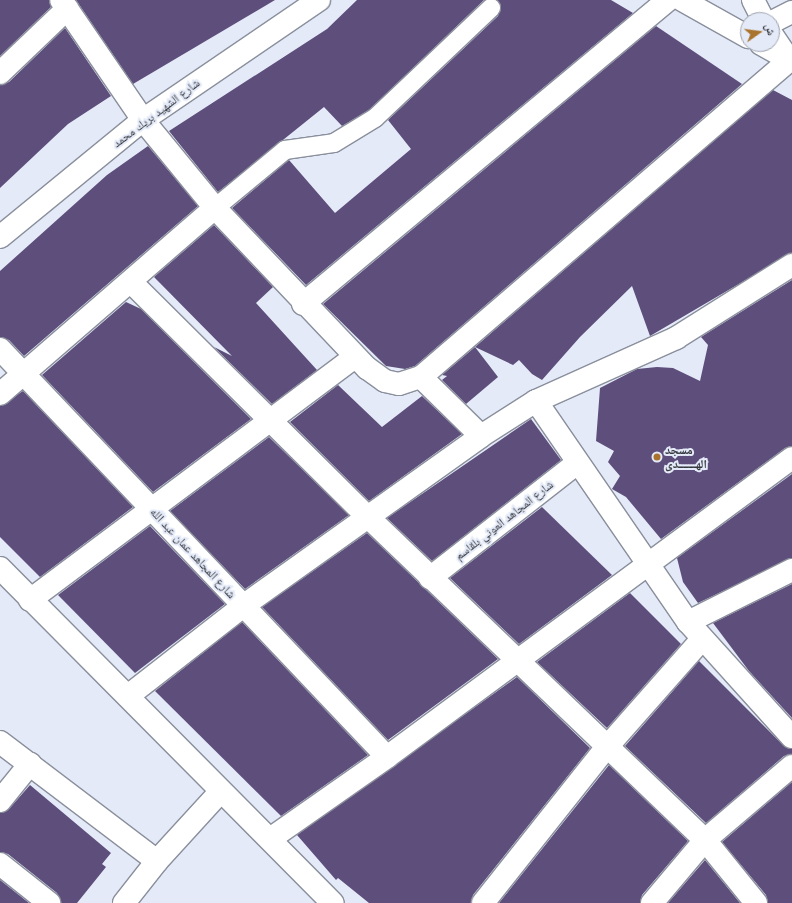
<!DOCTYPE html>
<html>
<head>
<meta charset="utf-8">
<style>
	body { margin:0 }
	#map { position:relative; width:792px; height:903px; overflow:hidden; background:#e4eaf8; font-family:"Noto Sans","Noto Naskh Arabic",sans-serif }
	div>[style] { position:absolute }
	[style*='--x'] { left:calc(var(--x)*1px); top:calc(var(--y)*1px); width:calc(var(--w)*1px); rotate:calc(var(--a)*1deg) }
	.building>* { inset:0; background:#5e4e7b }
	.roads { filter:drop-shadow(1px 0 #8a8f9c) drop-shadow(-1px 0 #8a8f9c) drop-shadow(0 1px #8a8f9c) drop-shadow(0 -1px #8a8f9c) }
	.pedestrian>* { height:18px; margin:-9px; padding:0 9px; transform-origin:9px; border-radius:9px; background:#fff }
	.minor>* { height:22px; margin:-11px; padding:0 11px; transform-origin:11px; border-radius:11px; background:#fff }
	.tertiary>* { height:22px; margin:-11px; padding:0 11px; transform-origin:11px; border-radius:11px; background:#fff }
	.dots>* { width:11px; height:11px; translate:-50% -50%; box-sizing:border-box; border:2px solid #e4eaf8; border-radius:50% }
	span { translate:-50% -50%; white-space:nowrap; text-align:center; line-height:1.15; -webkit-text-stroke:4px #e4eaf8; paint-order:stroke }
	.street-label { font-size:12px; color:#35373d }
	.poi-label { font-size:12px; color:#35373d; font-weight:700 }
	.left { translate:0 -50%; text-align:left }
	.north { position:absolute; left:740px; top:12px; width:40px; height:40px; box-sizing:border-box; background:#e4eaf8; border:1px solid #9ea2ad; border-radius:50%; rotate:76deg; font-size:11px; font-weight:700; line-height:16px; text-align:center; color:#35373d }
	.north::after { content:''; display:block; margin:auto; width:14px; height:18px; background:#a9732e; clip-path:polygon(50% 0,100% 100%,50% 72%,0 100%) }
</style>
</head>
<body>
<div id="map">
	<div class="building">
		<div style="clip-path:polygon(0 0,49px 0,51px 7px,0 56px)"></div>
		<div style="clip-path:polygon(76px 0,275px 0,133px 84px)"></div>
		<div style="clip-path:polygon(357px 0,484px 0,369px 110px,342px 126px,324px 107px,218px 192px,169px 131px,327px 29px)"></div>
		<div style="clip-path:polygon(497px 0,611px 0,633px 13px,306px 285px,232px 208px,289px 160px,335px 213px,411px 149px,388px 120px,498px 16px,501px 6px)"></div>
		<div style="clip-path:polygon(656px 26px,742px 84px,415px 366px,405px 369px,386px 366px,323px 304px)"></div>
		<div style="clip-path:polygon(65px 28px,111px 96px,68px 124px,0 188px,0 85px,9px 82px)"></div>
		<div style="clip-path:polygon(773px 90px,792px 100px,792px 253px,650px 336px,632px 286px,580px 337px,542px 380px,532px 374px,519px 360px,513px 365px,475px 347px)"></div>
		<div style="clip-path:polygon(148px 146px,198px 206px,24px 356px,9px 340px,0 337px,0 271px,107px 175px)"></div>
		<div style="clip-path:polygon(214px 225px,273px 287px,256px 303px,317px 370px,272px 404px,214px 347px,232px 356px,154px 277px)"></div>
		<div style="clip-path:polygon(792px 280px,792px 446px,785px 448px,661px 539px,626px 497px,612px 489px,620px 476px,608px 462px,614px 451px,596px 441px,600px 388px,637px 369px,657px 367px,673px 368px,700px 381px,708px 345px,701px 337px)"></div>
		<div style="clip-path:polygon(126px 302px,141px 309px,251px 419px,153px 492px,42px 375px)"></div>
		<div style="clip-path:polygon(475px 347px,498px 377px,466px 404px,442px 380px,447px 376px,442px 375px)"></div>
		<div style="clip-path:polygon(338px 385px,382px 427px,422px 396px,462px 434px,369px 501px,290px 422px)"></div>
		<div style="clip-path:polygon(23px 391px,133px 507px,40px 577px,0 537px,0 406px)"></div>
		<div style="clip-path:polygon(531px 419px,561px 460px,432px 561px,387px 518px)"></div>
		<div style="clip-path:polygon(269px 437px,349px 515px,245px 589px,170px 511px)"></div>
		<div style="clip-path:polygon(792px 474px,792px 558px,698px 603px,683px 582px,677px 558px)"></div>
		<div style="clip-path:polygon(542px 507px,612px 575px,519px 644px,450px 578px)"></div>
		<div style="clip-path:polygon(150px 526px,225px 604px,135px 673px,58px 595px)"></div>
		<div style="clip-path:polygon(367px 533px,498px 659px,388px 740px,262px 607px)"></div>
		<div style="clip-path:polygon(792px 584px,792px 718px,749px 671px,713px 623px)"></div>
		<div style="clip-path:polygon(630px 593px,681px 644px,607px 728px,537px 662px)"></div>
		<div style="clip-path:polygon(242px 622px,368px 755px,281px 816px,155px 691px)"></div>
		<div style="clip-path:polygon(699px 661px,783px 745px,792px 749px,792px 754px,784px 756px,706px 823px,625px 746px)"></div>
		<div style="clip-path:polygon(517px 677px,590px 748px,473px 895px,471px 903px,369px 903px,338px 878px,336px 880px,297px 835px)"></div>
		<div style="clip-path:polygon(609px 765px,688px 841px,642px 895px,640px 903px,499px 903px)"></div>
		<div style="clip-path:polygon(792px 782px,792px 903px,768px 903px,766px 895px,722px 842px)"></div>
		<div style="clip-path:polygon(30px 785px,111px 853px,102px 864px,106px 867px,77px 903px,61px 903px,57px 893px,8px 854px,0 852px,0 813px,9px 809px)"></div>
		<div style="clip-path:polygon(705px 860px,740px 903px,668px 903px)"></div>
		<div style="clip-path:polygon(0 880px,29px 903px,0 903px)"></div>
	</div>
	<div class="roads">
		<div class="pedestrian">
			<div style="--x:215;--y:208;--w:91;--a:-39.6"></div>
			<div style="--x:285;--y:150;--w:49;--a:-8.1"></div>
			<div style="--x:334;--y:143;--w:48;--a:-31.4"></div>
			<div style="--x:375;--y:118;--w:160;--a:-43.5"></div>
		</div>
		<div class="minor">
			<div style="--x:753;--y:0;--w:22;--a:63"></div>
			<div style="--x:772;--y:22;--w:22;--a:-27"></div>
			<div style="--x:0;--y:73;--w:93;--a:-43.7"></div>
			<div style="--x:215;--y:208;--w:221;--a:46.5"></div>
			<div style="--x:367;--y:368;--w:22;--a:36"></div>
			<div style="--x:385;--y:381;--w:14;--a:12"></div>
			<div style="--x:399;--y:384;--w:23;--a:-18"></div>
			<div style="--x:421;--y:377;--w:84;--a:44.5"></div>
			<div style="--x:131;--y:282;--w:332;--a:44.8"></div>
			<div style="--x:367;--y:516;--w:468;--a:43.8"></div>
			<div style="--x:705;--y:840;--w:81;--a:51"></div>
			<div style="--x:303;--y:304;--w:475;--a:-39.8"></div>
			<div style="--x:0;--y:349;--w:562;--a:46.51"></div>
			<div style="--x:421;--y:377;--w:486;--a:-40.7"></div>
			<div style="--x:789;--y:60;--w:30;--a:-124"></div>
			<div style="--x:0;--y:394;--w:284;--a:-40.9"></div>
			<div style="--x:215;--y:208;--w:114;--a:-129.3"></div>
			<div style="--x:143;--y:120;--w:145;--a:-124.3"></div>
			<div style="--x:536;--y:401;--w:268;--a:55.5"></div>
			<div style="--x:688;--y:622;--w:155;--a:47.9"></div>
			<div style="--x:0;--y:568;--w:472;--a:45.2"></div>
			<div style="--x:430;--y:578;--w:187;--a:-38"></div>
			<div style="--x:30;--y:600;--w:406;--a:-36.8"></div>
			<div style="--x:688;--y:622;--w:116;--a:-26.6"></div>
			<div style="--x:128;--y:696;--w:146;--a:-38"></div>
			<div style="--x:243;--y:606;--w:292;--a:-35.5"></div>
			<div style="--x:481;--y:436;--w:65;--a:-32.5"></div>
			<div style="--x:536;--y:401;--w:154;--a:-24.2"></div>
			<div style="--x:676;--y:338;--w:137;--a:-32.2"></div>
			<div style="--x:0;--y:742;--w:197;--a:37.2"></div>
			<div style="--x:0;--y:801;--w:48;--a:-51"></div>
			<div style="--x:270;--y:839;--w:143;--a:-35"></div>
			<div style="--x:387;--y:757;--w:503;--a:-36.44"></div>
			<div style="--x:0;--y:864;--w:63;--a:38.5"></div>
			<div style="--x:124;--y:903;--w:53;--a:-51.8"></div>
			<div style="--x:157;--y:861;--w:93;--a:-47.6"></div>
			<div style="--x:483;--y:903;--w:198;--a:-51.6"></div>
			<div style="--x:606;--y:748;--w:145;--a:-48.6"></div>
			<div style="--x:652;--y:903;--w:82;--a:-49.9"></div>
			<div style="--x:705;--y:840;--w:114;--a:-40.4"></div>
		</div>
		<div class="tertiary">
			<div style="--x:682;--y:0;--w:76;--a:29.3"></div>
			<div style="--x:761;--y:44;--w:35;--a:29"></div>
			<div style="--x:0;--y:237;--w:185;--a:-39.3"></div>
			<div style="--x:143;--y:120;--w:213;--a:-34.3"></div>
		</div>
	</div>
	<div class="dots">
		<div style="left:657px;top:457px;background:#a9732e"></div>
	</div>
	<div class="street-label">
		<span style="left:156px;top:113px;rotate:-37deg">شارع الشهيد بريك محمد</span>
		<span style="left:504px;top:520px;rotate:-38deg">شارع المجاهد العوني بلقاسم</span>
		<span style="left:193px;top:553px;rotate:47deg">شارع المجاهد عمان عبد الله</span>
	</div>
	<div class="poi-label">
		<span class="left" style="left:665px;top:457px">مسجد<br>الهـــــــدى</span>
	</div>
	<div class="north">ش</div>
</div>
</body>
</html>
